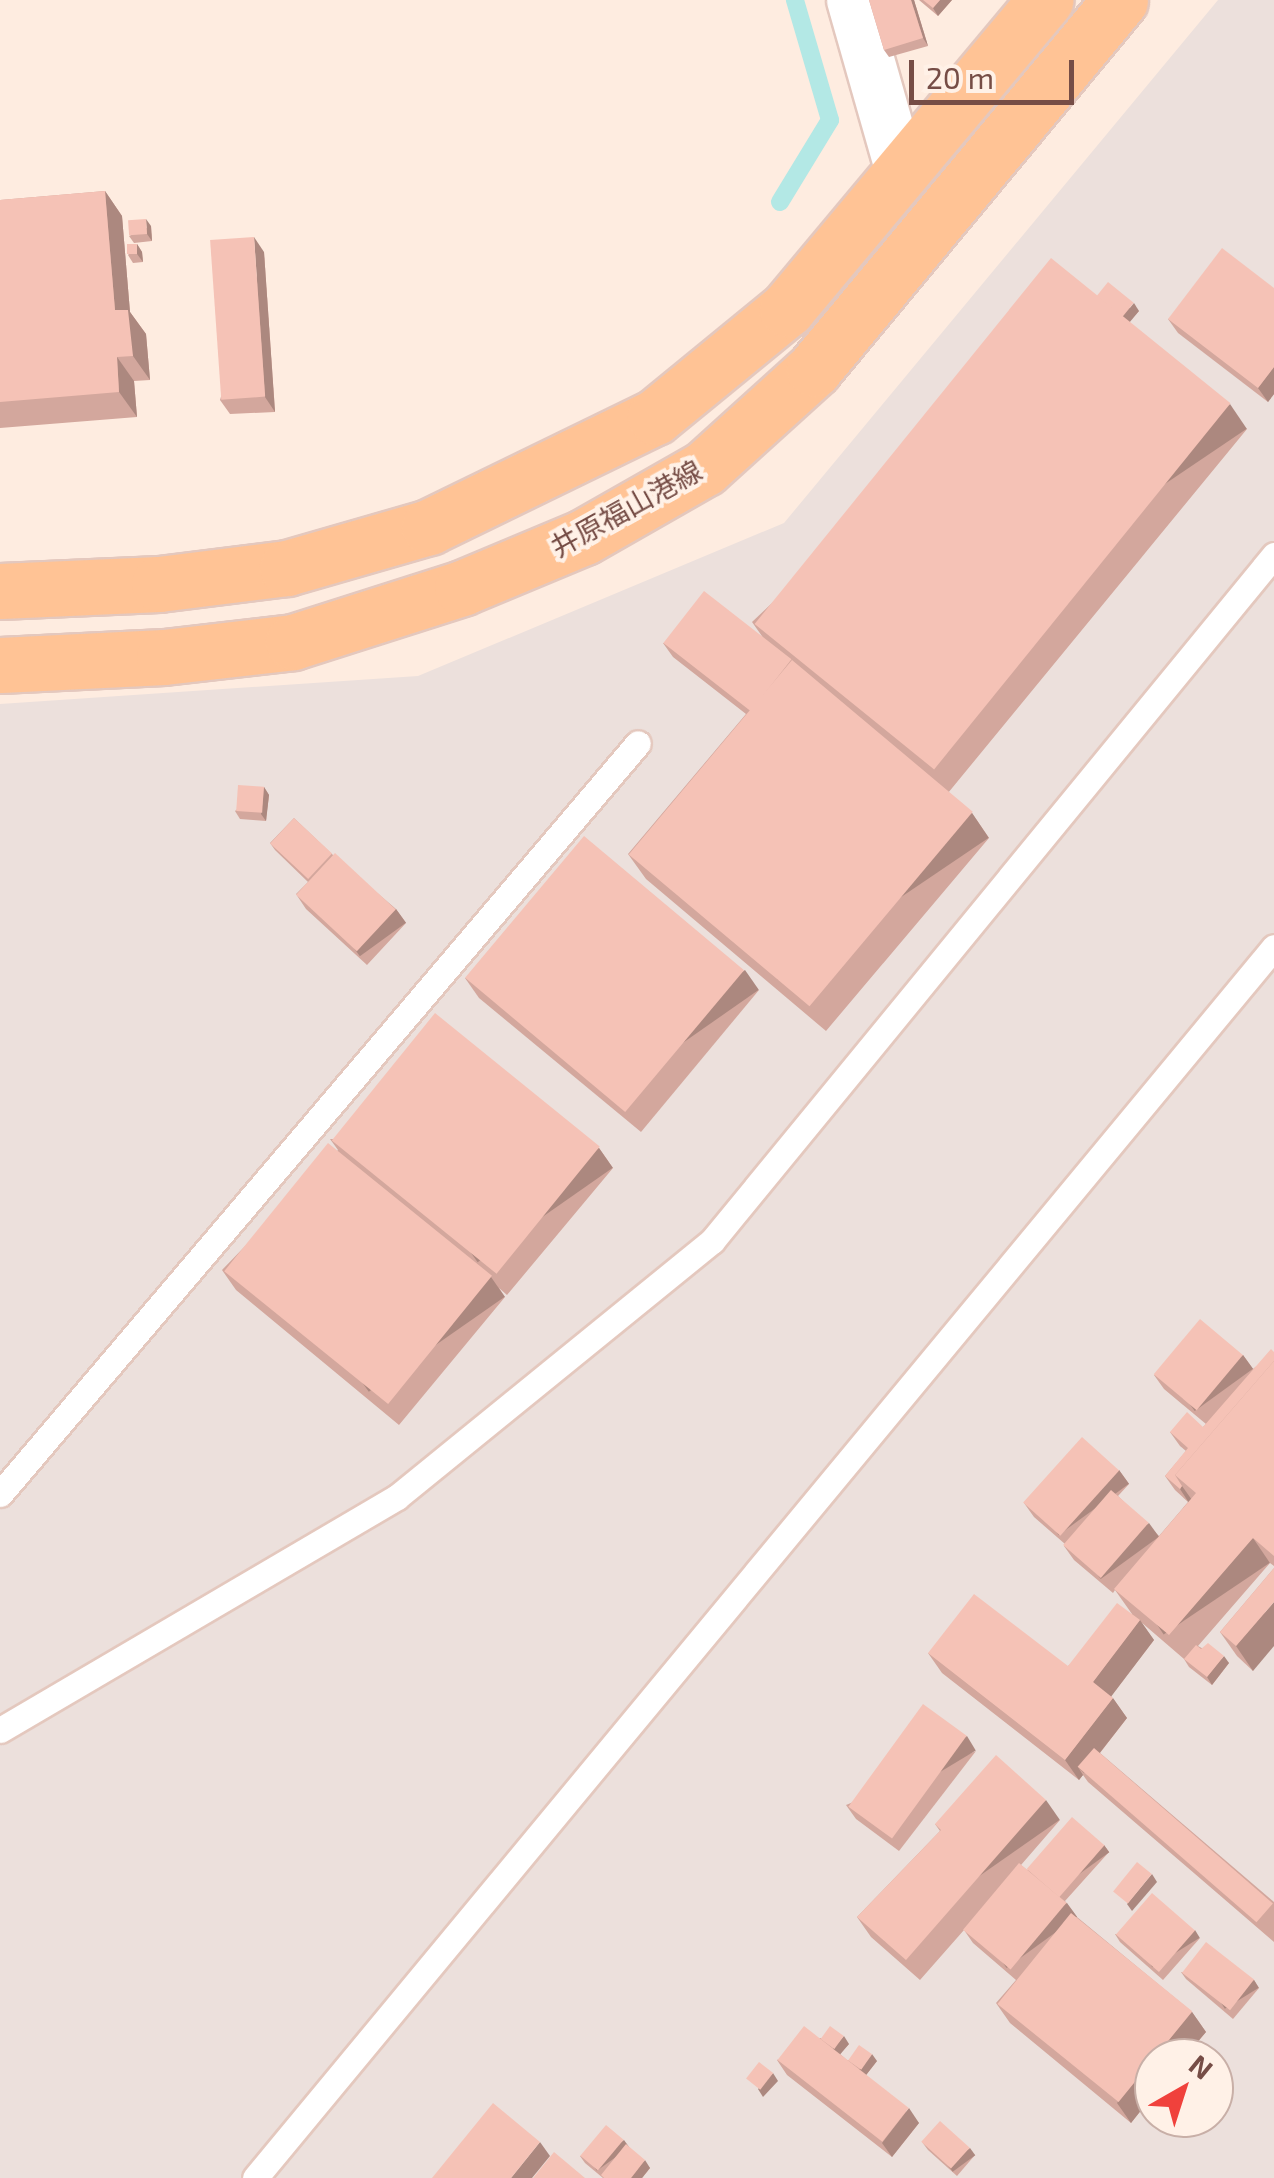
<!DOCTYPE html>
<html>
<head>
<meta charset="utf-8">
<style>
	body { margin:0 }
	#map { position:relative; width:1274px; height:2178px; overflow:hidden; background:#feece0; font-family:"Exo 2","Noto Sans JP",sans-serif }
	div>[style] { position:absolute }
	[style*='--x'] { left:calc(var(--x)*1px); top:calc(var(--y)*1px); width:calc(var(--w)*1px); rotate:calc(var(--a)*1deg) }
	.industrial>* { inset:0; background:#ece0dc }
	.stream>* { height:18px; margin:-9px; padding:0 9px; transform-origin:9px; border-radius:9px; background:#b3e8e5 }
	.roads { filter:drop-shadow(2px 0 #e4c8be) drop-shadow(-2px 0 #e4c8be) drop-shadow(0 2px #e4c8be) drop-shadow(0 -2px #e4c8be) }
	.lane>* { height:25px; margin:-12.5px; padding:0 12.5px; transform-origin:12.5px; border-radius:12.5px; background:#fff }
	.street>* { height:50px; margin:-25px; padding:0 25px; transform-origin:25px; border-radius:25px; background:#fff }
	.primary>* { height:55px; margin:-27.5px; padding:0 27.5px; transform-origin:27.5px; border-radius:27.5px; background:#ffc395 }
	.wall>* { inset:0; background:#d3a79d }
	.shaded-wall>* { inset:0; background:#ac887f; transform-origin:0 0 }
	.building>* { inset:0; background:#f5c2b6; transform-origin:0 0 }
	span { translate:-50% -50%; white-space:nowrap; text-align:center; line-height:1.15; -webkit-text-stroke:8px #fff1e7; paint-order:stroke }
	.street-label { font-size:28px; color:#764d46 }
	.north { position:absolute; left:1134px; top:2038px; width:100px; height:100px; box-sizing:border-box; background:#fff1e7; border:2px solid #c8afa7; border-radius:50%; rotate:39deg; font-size:28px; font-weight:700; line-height:40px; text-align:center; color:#764d46 }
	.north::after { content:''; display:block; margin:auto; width:35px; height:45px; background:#f0413c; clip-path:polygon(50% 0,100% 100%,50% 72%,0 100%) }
	.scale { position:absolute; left:909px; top:60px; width:165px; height:45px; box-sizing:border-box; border:5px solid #764d46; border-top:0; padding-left:12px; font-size:30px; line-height:35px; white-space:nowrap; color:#764d46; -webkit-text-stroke:8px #fff1e7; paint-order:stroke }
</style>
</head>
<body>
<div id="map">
	<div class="industrial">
		<div style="clip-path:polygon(evenodd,1218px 0,1274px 0,1274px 2178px,0 2178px,0 704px,418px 676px,784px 523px,1218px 0,1154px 2058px,1214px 2058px,1214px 2118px,1154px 2118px,1154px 2058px)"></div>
	</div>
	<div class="stream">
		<div style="--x:780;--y:202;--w:96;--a:-58.6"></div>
		<div style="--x:830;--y:120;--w:125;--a:-106.3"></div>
	</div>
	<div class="roads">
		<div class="lane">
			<div style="--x:0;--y:1494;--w:985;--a:-49.65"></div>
			<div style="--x:0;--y:1730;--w:460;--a:-30.4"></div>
			<div style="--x:397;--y:1497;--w:406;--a:-39.1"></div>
			<div style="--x:712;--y:1241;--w:887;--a:-50.67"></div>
			<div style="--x:255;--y:2178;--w:1598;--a:-50.38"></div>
		</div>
		<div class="street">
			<div style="--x:852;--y:0;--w:179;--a:74.1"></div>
		</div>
		<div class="primary">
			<div style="--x:0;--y:591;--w:159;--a:-2.5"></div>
			<div style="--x:159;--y:584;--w:129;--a:-7.1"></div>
			<div style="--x:287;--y:568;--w:148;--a:-16.1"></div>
			<div style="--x:429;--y:527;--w:251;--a:-26"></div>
			<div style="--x:655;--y:417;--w:171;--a:-39.3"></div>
			<div style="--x:787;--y:309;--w:403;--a:-50.1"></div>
			<div style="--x:0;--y:665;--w:164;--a:-2.8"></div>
			<div style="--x:164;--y:657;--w:130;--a:-6.6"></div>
			<div style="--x:293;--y:642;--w:177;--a:-17.7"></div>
			<div style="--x:462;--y:588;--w:132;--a:-22.7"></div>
			<div style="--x:584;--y:537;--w:139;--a:-29.7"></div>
			<div style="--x:705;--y:468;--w:147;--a:-42.2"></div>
			<div style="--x:814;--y:369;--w:479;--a:-50.3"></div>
		</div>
	</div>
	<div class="wall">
		<div style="clip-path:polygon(869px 0,914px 0,928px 46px,889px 57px,884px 50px)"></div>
		<div style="clip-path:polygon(919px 0,952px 0,938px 16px)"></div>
		<div style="clip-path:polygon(105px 191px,122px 216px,130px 312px,146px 334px,150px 380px,134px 381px,137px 417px,0 428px,0 200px)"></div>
		<div style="clip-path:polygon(151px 226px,152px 241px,134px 243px,129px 236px)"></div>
		<div style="clip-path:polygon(137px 244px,142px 252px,143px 262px,133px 263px,128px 255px)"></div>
		<div style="clip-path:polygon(264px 252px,275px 412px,230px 414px,220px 400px)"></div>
		<div style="clip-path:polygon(1274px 288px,1274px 394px,1268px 402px,1178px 333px,1168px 319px)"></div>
		<div style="clip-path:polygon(1097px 296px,1139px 311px,1129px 322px,1247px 429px,948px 793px,972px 813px,989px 838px,826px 1031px,646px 879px,628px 854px,746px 714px,673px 657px,663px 643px,764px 639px,752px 622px)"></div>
		<div style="clip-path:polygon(264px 787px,269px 795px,266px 821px,240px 819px,235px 811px)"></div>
		<div style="clip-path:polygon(294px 818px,333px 855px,396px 909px,406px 923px,367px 965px,306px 909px,296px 894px,308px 882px,275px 850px,270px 843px)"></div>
		<div style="clip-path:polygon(465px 978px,759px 990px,641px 1132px,479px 998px)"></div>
		<div style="clip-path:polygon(330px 1139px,599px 1148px,613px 1168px,507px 1295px,499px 1288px,505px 1297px,399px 1425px,236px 1290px,222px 1270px,338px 1150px)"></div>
		<div style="clip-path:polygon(1274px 1352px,1274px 1566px,1270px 1563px,1198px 1646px,1229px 1663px,1212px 1685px,1189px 1667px,1184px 1659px,1141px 1622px,1154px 1640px,1111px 1696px,1127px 1718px,1100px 1753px,1274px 1902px,1274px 1942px,1088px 1782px,1083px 1775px,1079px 1780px,942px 1673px,928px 1653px,1068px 1666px,1132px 1614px,1115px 1590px,1113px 1593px,1074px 1560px,1064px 1546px,1065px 1544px,1034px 1517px,1024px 1503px,1119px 1470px,1129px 1484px,1118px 1496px,1159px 1536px,1188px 1502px,1175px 1490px,1165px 1476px,1186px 1451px,1180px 1446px,1170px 1432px,1203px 1427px,1206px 1424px,1164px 1389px,1154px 1375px,1243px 1355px,1253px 1369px)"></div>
		<div style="clip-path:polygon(1274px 1568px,1253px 1671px,1237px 1656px,1220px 1632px)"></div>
		<div style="clip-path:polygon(976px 1751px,899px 1851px,856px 1819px,846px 1805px)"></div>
		<div style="clip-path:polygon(1060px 1820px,1021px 1865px,1027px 1870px,1104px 1845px,1109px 1852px,1065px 1901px,1077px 1917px,1192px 2012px,1206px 2032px,1184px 2058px,1154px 2058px,1154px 2094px,1131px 2123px,1010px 2023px,996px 2003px,1016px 1980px,973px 1943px,964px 1930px,920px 1980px,871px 1937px,857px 1917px,940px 1831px,935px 1824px)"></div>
		<div style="clip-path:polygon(1115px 1934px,1200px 1938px,1163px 1980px,1120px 1942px)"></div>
		<div style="clip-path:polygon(1181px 1972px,1254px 1980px,1259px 1988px,1233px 2019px,1186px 1979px)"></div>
		<div style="clip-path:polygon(820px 2038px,849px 2044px,840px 2054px,847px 2060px,877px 2061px,866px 2075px,919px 2123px,892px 2157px,787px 2075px,777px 2060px)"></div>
		<div style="clip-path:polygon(922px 2142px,975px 2155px,957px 2176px,928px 2150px)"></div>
		<div style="clip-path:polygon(629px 2147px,650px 2168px,642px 2178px,603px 2178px,585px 2163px,580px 2156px)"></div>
	</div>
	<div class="shaded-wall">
		<div style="clip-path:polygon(911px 0,914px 0,928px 46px,923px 38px)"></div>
		<div style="clip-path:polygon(940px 0,952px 0,938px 16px,933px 8px)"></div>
		<div style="clip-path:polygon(105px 191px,122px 216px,130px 312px,146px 334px,150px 380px,133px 356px,115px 310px)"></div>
		<div style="clip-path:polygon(146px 219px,151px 226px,152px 241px,147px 234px)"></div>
		<div style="clip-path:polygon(254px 237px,264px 252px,275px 412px,265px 397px)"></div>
		<div style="clip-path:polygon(137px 244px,142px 252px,143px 262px,137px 254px)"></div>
		<div style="clip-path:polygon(1134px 303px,1139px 311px,1124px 329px,1119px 321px)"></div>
		<div style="clip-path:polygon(117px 357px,134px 381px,137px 417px,119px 392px)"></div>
		<div style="clip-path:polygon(1274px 367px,1274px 394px,1268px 402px,1258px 388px)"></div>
		<div style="left:1230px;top:404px;width:30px;height:471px;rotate:56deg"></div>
		<div style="clip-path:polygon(264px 787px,269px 795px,266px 821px,261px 814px)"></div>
		<div style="left:972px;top:813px;width:30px;height:254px;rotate:56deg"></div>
		<div style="left:396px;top:909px;width:17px;height:57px;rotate:54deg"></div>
		<div style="left:745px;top:970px;width:24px;height:185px;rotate:55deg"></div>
		<div style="left:599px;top:1148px;width:24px;height:165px;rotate:55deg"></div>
		<div style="left:491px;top:1277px;width:24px;height:166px;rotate:55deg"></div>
		<div style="left:1243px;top:1355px;width:17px;height:72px;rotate:54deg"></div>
		<div style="left:1119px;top:1470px;width:17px;height:87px;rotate:54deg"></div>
		<div style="clip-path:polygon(1182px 1486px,1192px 1500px,1189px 1503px,1180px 1489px)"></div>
		<div style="left:1149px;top:1523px;width:17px;height:72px;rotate:54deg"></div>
		<div style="left:1253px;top:1538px;width:30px;height:128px;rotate:56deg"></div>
		<div style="clip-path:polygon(1274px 1602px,1274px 1646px,1253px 1671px,1236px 1646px)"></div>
		<div style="clip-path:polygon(1140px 1620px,1154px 1640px,1107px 1702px,1093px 1682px)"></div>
		<div style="clip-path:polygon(1224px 1656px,1229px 1663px,1212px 1685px,1207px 1677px)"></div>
		<div style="clip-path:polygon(1113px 1698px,1127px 1718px,1084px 1773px,1078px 1767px,1083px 1775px,1079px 1780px,1065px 1760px)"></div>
		<div style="left:967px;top:1736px;width:17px;height:128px;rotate:59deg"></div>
		<div style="left:1046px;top:1800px;width:24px;height:213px;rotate:55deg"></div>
		<div style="left:1104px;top:1845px;width:9px;height:69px;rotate:54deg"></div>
		<div style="clip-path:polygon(1152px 1874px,1157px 1882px,1132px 1911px,1127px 1904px)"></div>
		<div style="left:1067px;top:1903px;width:17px;height:87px;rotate:54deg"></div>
		<div style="left:1195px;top:1930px;width:9px;height:56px;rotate:58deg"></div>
		<div style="left:1254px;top:1980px;width:9px;height:40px;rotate:58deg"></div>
		<div style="clip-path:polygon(1192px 2012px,1206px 2032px,1184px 2058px,1154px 2058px,1154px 2094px,1131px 2123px,1117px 2103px)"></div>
		<div style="clip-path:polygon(844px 2036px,849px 2044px,837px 2058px,832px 2050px)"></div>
		<div style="clip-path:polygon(872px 2054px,877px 2061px,863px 2079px,858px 2071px)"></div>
		<div style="clip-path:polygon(773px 2073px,778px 2081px,763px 2097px,758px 2089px)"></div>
		<div style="clip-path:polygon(909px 2108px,919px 2123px,892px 2157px,882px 2143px)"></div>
		<div style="left:624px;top:2140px;width:9px;height:40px;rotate:54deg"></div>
		<div style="clip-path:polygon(540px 2142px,550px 2156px,532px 2178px,511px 2178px)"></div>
		<div style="left:970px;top:2148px;width:9px;height:28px;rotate:54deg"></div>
		<div style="clip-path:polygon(645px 2160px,650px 2168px,642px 2178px,631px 2178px)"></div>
	</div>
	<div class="building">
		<div style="clip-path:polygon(869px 0,911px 0,923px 38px,884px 50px)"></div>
		<div style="clip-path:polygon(923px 0,940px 0,933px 8px)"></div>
		<div style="clip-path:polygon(105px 191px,115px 310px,128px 310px,133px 356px,117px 357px,119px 392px,0 402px,0 200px)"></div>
		<div style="left:146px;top:219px;width:15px;height:18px;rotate:86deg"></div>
		<div style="left:254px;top:237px;width:160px;height:44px;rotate:86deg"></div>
		<div style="left:137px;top:244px;width:10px;height:10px;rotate:90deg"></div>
		<div style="clip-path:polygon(1222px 248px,1274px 288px,1274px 367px,1258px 388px,1168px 319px)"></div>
		<div style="left:1051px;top:258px;width:231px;height:471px;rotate:39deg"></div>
		<div style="left:1108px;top:282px;width:33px;height:18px;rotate:39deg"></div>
		<div style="left:704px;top:591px;width:111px;height:66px;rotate:38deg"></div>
		<div style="left:792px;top:660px;width:236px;height:254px;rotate:40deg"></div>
		<div style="left:238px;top:785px;width:26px;height:26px;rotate:4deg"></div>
		<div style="left:294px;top:818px;width:52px;height:35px;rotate:43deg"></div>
		<div style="left:584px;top:836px;width:209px;height:185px;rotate:40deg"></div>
		<div style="left:335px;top:853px;width:83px;height:57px;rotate:43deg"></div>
		<div style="left:435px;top:1013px;width:212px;height:164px;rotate:39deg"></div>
		<div style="left:328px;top:1143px;width:211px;height:165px;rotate:39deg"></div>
		<div style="left:1200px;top:1319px;width:56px;height:72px;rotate:40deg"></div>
		<div style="clip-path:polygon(1271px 1349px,1274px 1352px,1274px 1361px,1175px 1475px,1182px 1486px,1180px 1489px,1165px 1476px,1188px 1448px,1170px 1432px,1187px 1412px,1203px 1427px)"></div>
		<div style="clip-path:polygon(1274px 1361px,1274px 1556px,1253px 1538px,1169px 1635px,1114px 1589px,1196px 1493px,1175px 1475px)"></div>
		<div style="left:1082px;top:1437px;width:50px;height:88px;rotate:42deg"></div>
		<div style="left:1111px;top:1490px;width:50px;height:73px;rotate:41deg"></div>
		<div style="clip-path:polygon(1274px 1568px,1274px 1602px,1236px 1646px,1220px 1632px)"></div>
		<div style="clip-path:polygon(974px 1594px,1068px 1666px,1117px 1603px,1140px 1620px,1093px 1682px,1113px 1698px,1065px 1760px,928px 1653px)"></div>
		<div style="clip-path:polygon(1208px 1643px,1224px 1656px,1207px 1677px,1184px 1659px,1196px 1645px,1201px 1649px)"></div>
		<div style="left:923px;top:1704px;width:54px;height:127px;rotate:36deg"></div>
		<div style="left:1094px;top:1748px;width:237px;height:25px;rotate:41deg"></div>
		<div style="clip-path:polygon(996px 1755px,1046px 1800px,906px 1960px,857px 1917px,941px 1830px,935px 1824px)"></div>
		<div style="left:1072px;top:1817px;width:43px;height:69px;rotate:41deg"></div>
		<div style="left:1137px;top:1862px;width:19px;height:38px;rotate:39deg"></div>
		<div style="left:1019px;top:1863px;width:62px;height:87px;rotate:40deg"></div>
		<div style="left:1152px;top:1893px;width:57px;height:55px;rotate:41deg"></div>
		<div style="left:1071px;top:1913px;width:156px;height:117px;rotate:39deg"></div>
		<div style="left:1206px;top:1942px;width:61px;height:39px;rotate:38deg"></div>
		<div style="left:804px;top:2026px;width:133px;height:43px;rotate:38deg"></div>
		<div style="left:830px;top:2026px;width:17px;height:16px;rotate:36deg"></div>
		<div style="left:859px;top:2045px;width:16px;height:19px;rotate:35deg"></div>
		<div style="left:759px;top:2062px;width:18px;height:21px;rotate:38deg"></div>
		<div style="clip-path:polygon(493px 2103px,540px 2142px,511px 2178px,432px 2178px)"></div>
		<div style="left:940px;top:2121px;width:40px;height:28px;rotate:42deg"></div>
		<div style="left:606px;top:2125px;width:23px;height:40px;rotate:40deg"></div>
		<div style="clip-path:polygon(626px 2144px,645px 2160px,631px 2178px,604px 2178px,601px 2175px)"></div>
		<div style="clip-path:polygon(554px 2152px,585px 2178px,533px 2178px)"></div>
	</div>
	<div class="street-label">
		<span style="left:626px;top:508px;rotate:-29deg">井原福山港線</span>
	</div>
	<div class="north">N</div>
	<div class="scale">20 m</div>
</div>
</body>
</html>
